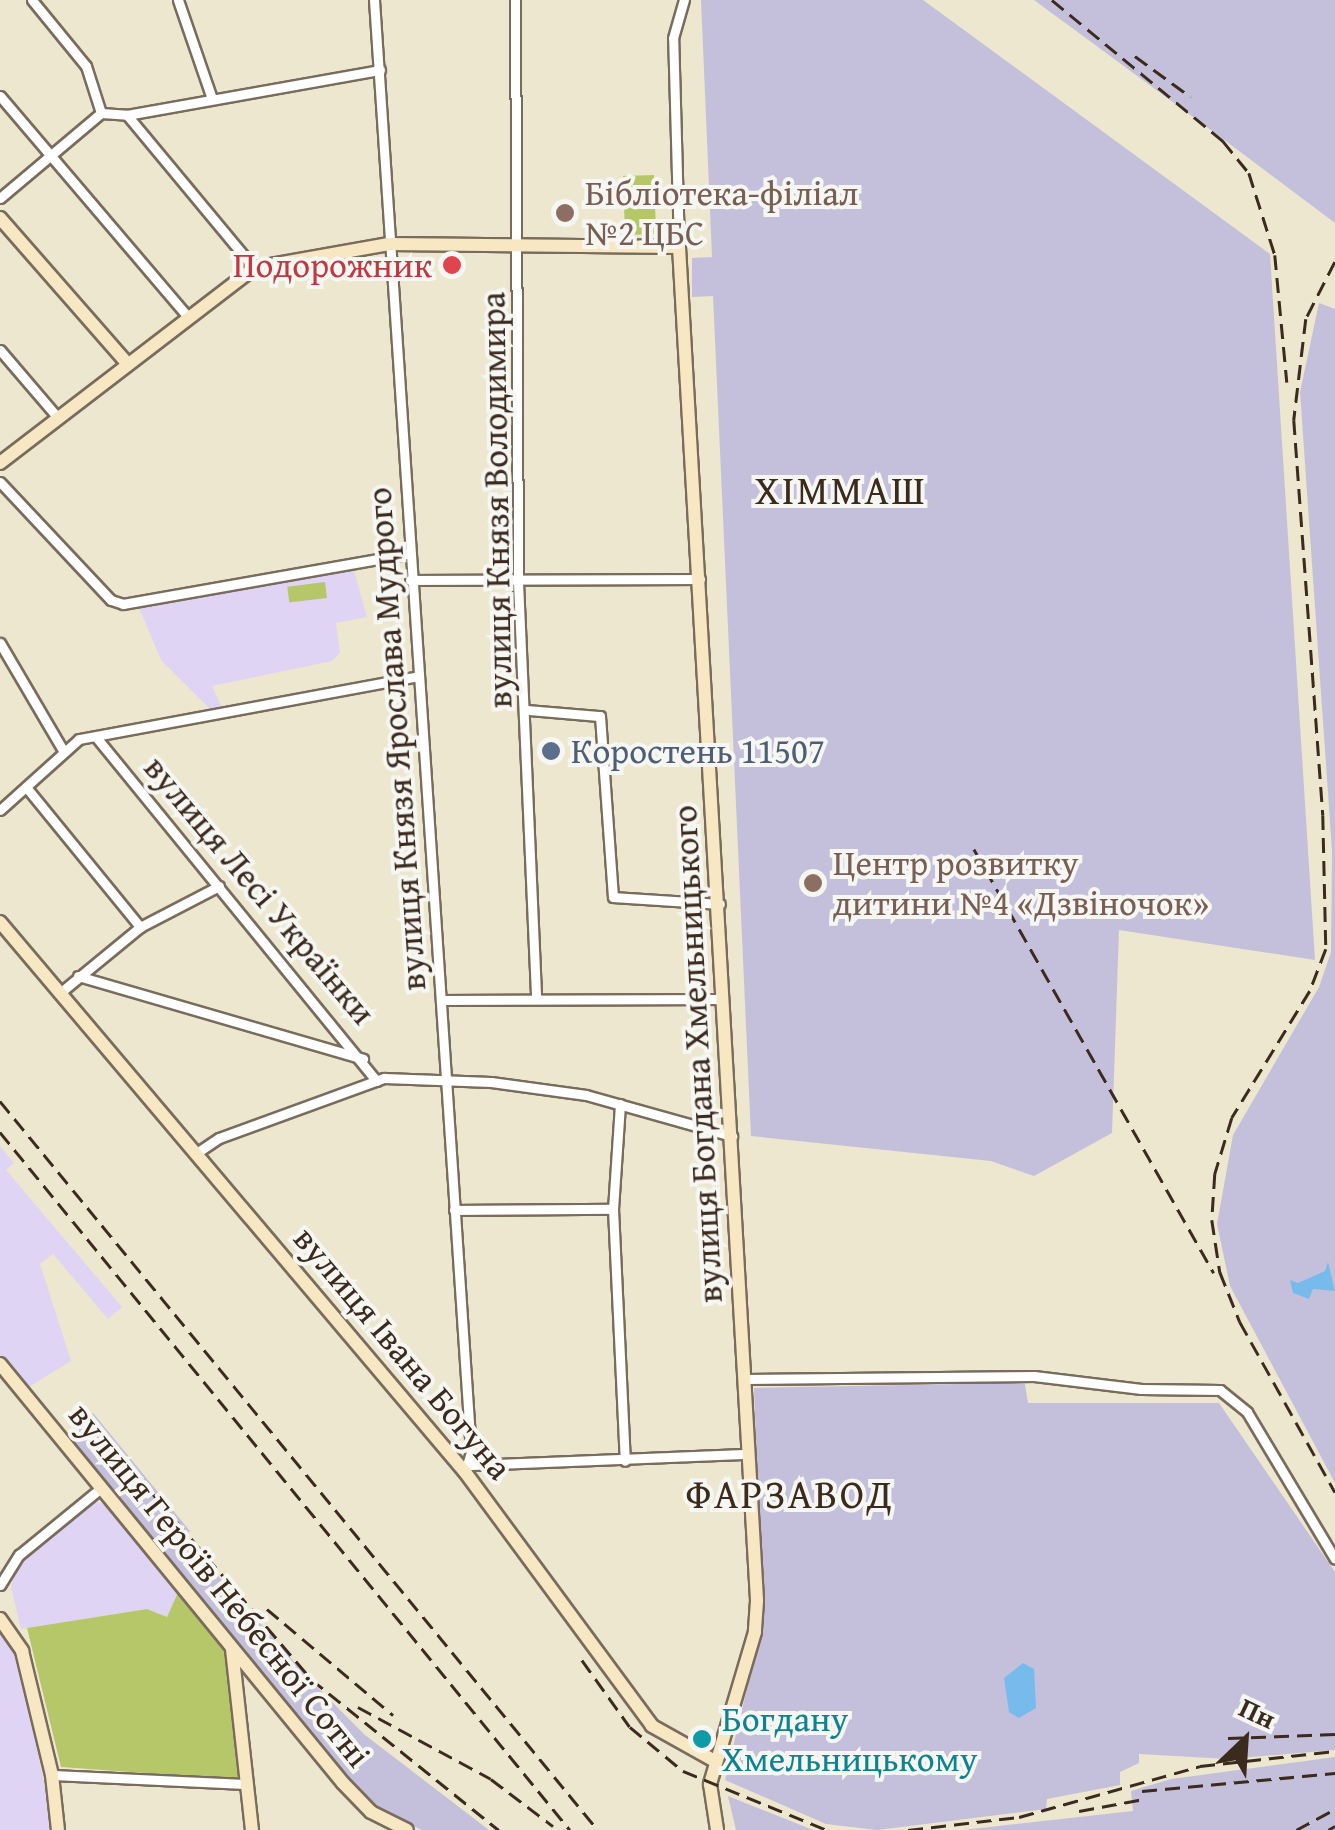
<!DOCTYPE html>
<html>
<head>
<meta charset="utf-8">
<style>
	body { margin:0 }
	#map { position:relative; width:1335px; height:1830px; overflow:hidden; background:#ece7ce; font-family:"Gentium Book Plus",serif }
	div>[style] { position:absolute }
	[style*='--x'] { left:calc(var(--x)*1px); top:calc(var(--y)*1px); width:calc(var(--w)*1px); rotate:calc(var(--a)*1deg) }
	.built>* { inset:0; background:#e0d4f4 }
	.industrial>* { inset:0; background:#c4c0db }
	.green>* { inset:0; background:#b6c76a; transform-origin:0 0 }
	.water>* { inset:0; background:#77bbed }
	.roads { filter:drop-shadow(2px 0 #796c5c) drop-shadow(-2px 0 #796c5c) drop-shadow(0 2px #796c5c) drop-shadow(0 -2px #796c5c) }
	.street>* { height:9px; margin:-4.5px; padding:0 4.5px; transform-origin:4.5px; border-radius:4.5px; background:#fff }
	.secondary>* { height:12px; margin:-6px; padding:0 6px; transform-origin:6px; border-radius:6px; background:#f7e8c3 }
	.rail>* { height:2.5px; margin-top:-1.25px; transform-origin:0; background:repeating-linear-gradient(90deg,#3b2a1e 0 15px,transparent 0 23px) }
	.dots>* { width:28px; height:28px; translate:-50% -50%; box-sizing:border-box; border:5px solid #f6f6f2; border-radius:50% }
	span { translate:-50% -50%; white-space:nowrap; text-align:center; line-height:1.15; -webkit-text-stroke:8px #f6f6f2; paint-order:stroke }
	.education-label { font-size:35px; color:#785e54 }
	.left { translate:0 -50%; text-align:left }
	.health-label { font-size:35px; color:#be3a42 }
	.right { translate:-100% -50%; text-align:right }
	.street-label { font-size:35px; color:#3b2a1e }
	.service-label { font-size:35px; color:#4e5e75 }
	.culture-label { font-size:35px; color:#0d838f }
	.quarter-label { font-size:40px; color:#3b2a1e; letter-spacing:2.5px }
	.north { position:absolute; left:1195px; top:1690px; width:100px; height:100px; -webkit-text-stroke:8px #f6f6f2; paint-order:stroke; rotate:25deg; font-size:28px; font-weight:700; line-height:40px; text-align:center; color:#3b2a1e }
	.north::after { content:''; display:block; margin:auto; width:35px; height:45px; background:#3b2a1e; clip-path:polygon(50% 0,100% 100%,50% 72%,0 100%) }
</style>
</head>
<body>
<div id="map">
	<div class="built">
		<div style="clip-path:polygon(352px 564px,367px 617px,336px 623px,340px 653px,332px 661px,212px 686px,221px 706px,211px 710px,161px 660px,137px 603px)"></div>
		<div style="clip-path:polygon(0 1146px,14px 1163px,6px 1170px,122px 1307px,108px 1319px,53px 1254px,40px 1264px,71px 1361px,27px 1388px,0 1355px)"></div>
		<div style="clip-path:polygon(95px 1501px,111px 1507px,179px 1590px,167px 1617px,147px 1609px,21px 1629px,11px 1587px,18px 1565px)"></div>
		<div style="clip-path:polygon(0 1632px,17px 1654px,54px 1830px,0 1830px)"></div>
	</div>
	<div class="industrial">
		<div style="clip-path:polygon(701px 0,923px 0,1270px 254px,1315px 960px,1119px 930px,1112px 1133px,1034px 1176px,991px 1161px,751px 1136px,713px 296px,692px 297px,692px 258px,712px 257px)"></div>
		<div style="clip-path:polygon(1034px 0,1335px 0,1335px 223px,1227px 142px)"></div>
		<div style="clip-path:polygon(1319px 303px,1335px 309px,1335px 1483px,1230px 1286px,1217px 1224px,1233px 1135px,1319px 987px,1331px 952px,1332px 851px,1300px 392px)"></div>
		<div style="clip-path:polygon(1009px 1383px,1025px 1384px,1028px 1403px,1219px 1403px,1335px 1572px,1335px 1750px,1228px 1759px,1139px 1754px,1139px 1763px,1120px 1772px,1120px 1785px,1047px 1799px,1046px 1809px,877px 1830px,826px 1824px,725px 1780px,763px 1622px,754px 1388px)"></div>
		<div style="clip-path:polygon(93px 1413px,190px 1531px,184px 1537px,311px 1681px,365px 1735px,489px 1830px,422px 1830px,373px 1807px,66px 1435px)"></div>
		<div style="clip-path:polygon(1335px 1757px,1335px 1830px,963px 1830px,1133px 1811px,1131px 1791px,1171px 1779px)"></div>
		<div style="clip-path:polygon(728px 1796px,813px 1830px,736px 1830px)"></div>
	</div>
	<div class="green">
		<div style="left:654px;top:175px;width:59px;height:31px;rotate:88deg"></div>
		<div style="left:325px;top:582px;width:16px;height:38px;rotate:83deg"></div>
		<div style="clip-path:polygon(179px 1590px,229px 1655px,240px 1780px,61px 1767px,27px 1628px,147px 1609px,167px 1617px)"></div>
	</div>
	<div class="water">
		<div style="clip-path:polygon(1328px 1262px,1335px 1291px,1313px 1289px,1309px 1299px,1293px 1293px,1290px 1280px,1298px 1283px,1325px 1271px)"></div>
		<div style="clip-path:polygon(1023px 1663px,1034px 1669px,1036px 1708px,1019px 1718px,1009px 1712px,1004px 1678px)"></div>
	</div>
	<div class="roads">
		<div class="street">
			<div style="--x:32;--y:0;--w:85;--a:50.7"></div>
			<div style="--x:86;--y:66;--w:49;--a:72.3"></div>
			<div style="--x:101;--y:113;--w:26;--a:4"></div>
			<div style="--x:127;--y:115;--w:199;--a:50.3"></div>
			<div style="--x:178;--y:0;--w:102;--a:71"></div>
			<div style="--x:374;--y:0;--w:1455;--a:86.18"></div>
			<div style="--x:471;--y:1452;--w:21;--a:107"></div>
			<div style="--x:515;--y:0;--w:582;--a:89.7"></div>
			<div style="--x:518;--y:582;--w:417;--a:87.5"></div>
			<div style="--x:0;--y:96;--w:290;--a:49.6"></div>
			<div style="--x:127;--y:115;--w:257;--a:-10.1"></div>
			<div style="--x:0;--y:198;--w:132;--a:-40.1"></div>
			<div style="--x:679;--y:247;--w:209;--a:-91.6"></div>
			<div style="--x:673;--y:38;--w:40;--a:-74"></div>
			<div style="--x:0;--y:350;--w:89;--a:49.5"></div>
			<div style="--x:0;--y:482;--w:162;--a:46.8"></div>
			<div style="--x:111;--y:600;--w:13;--a:18"></div>
			<div style="--x:123;--y:604;--w:289;--a:-10"></div>
			<div style="--x:410;--y:580;--w:290;--a:-0.2"></div>
			<div style="--x:0;--y:643;--w:126;--a:59.6"></div>
			<div style="--x:528;--y:710;--w:72;--a:4.8"></div>
			<div style="--x:600;--y:716;--w:181;--a:85.9"></div>
			<div style="--x:613;--y:897;--w:107;--a:3.7"></div>
			<div style="--x:96;--y:737;--w:444;--a:50.8"></div>
			<div style="--x:26;--y:787;--w:181;--a:50.8"></div>
			<div style="--x:0;--y:810;--w:106;--a:-41.9"></div>
			<div style="--x:79;--y:739;--w:345;--a:-10.5"></div>
			<div style="--x:78;--y:976;--w:297;--a:16.2"></div>
			<div style="--x:61;--y:992;--w:102;--a:-39.4"></div>
			<div style="--x:140;--y:927;--w:89;--a:-27.4"></div>
			<div style="--x:442;--y:1000;--w:281;--a:-0.2"></div>
			<div style="--x:620;--y:1104;--w:105;--a:93.8"></div>
			<div style="--x:613;--y:1209;--w:252;--a:87.3"></div>
			<div style="--x:198;--y:1152;--w:25;--a:-34"></div>
			<div style="--x:219;--y:1138;--w:176;--a:-20"></div>
			<div style="--x:384;--y:1078;--w:107;--a:2.1"></div>
			<div style="--x:491;--y:1082;--w:96;--a:7.8"></div>
			<div style="--x:586;--y:1095;--w:152;--a:15.7"></div>
			<div style="--x:454;--y:1210;--w:159;--a:-0.4"></div>
			<div style="--x:745;--y:1379;--w:289;--a:-0.6"></div>
			<div style="--x:1034;--y:1376;--w:108;--a:6.9"></div>
			<div style="--x:1141;--y:1389;--w:79;--a:0.7"></div>
			<div style="--x:1220;--y:1390;--w:35;--a:39"></div>
			<div style="--x:1247;--y:1412;--w:171;--a:59.1"></div>
			<div style="--x:470;--y:1465;--w:275;--a:-2.3"></div>
			<div style="--x:0;--y:1585;--w:36;--a:-58"></div>
			<div style="--x:19;--y:1555;--w:107;--a:-39.3"></div>
			<div style="--x:52;--y:1775;--w:194;--a:2.7"></div>
		</div>
		<div class="secondary">
			<div style="--x:0;--y:218;--w:194;--a:48.8"></div>
			<div style="--x:0;--y:463;--w:320;--a:-37.5"></div>
			<div style="--x:254;--y:268;--w:137;--a:-10.1"></div>
			<div style="--x:389;--y:244;--w:290;--a:0.6"></div>
			<div style="--x:679;--y:247;--w:1356;--a:86.7"></div>
			<div style="--x:757;--y:1601;--w:31;--a:94"></div>
			<div style="--x:755;--y:1632;--w:159;--a:106.5"></div>
			<div style="--x:710;--y:1784;--w:47;--a:81.3"></div>
			<div style="--x:0;--y:922;--w:720;--a:49.79"></div>
			<div style="--x:465;--y:1472;--w:315;--a:53.6"></div>
			<div style="--x:652;--y:1726;--w:72;--a:29.1"></div>
			<div style="--x:0;--y:1364;--w:541;--a:50.7"></div>
			<div style="--x:343;--y:1783;--w:40;--a:46"></div>
			<div style="--x:371;--y:1812;--w:40;--a:26.6"></div>
			<div style="--x:0;--y:1619;--w:39;--a:55"></div>
			<div style="--x:22;--y:1651;--w:128;--a:76.4"></div>
			<div style="--x:52;--y:1775;--w:55;--a:83.8"></div>
			<div style="--x:232;--y:1649;--w:182;--a:83.7"></div>
		</div>
	</div>
	<div class="rail">
		<div style="--x:1052;--y:0;--w:222;--a:39.5"></div>
		<div style="--x:1223;--y:141;--w:41;--a:50.9"></div>
		<div style="--x:1249;--y:173;--w:86;--a:72.4"></div>
		<div style="--x:1275;--y:255;--w:128;--a:84.6"></div>
		<div style="--x:1135;--y:56;--w:69;--a:36.2"></div>
		<div style="--x:1335;--y:262;--w:64;--a:117"></div>
		<div style="--x:1306;--y:319;--w:102;--a:96.8"></div>
		<div style="--x:1294;--y:420;--w:396;--a:85.8"></div>
		<div style="--x:1323;--y:815;--w:134;--a:88.7"></div>
		<div style="--x:1326;--y:949;--w:45;--a:110.9"></div>
		<div style="--x:1310;--y:991;--w:149;--a:121.6"></div>
		<div style="--x:1232;--y:1118;--w:59;--a:106.9"></div>
		<div style="--x:1215;--y:1174;--w:46;--a:93.7"></div>
		<div style="--x:1212;--y:1220;--w:53;--a:81.3"></div>
		<div style="--x:1220;--y:1272;--w:54;--a:68.2"></div>
		<div style="--x:1240;--y:1322;--w:195;--a:60.8"></div>
		<div style="--x:974;--y:849;--w:487;--a:60.5"></div>
		<div style="--x:0;--y:1101;--w:943;--a:50.64"></div>
		<div style="--x:0;--y:1132;--w:901;--a:50.76"></div>
		<div style="--x:102;--y:1434;--w:322;--a:49.5"></div>
		<div style="--x:311;--y:1679;--w:241;--a:38.8"></div>
		<div style="--x:267;--y:1609;--w:165;--a:40.1"></div>
		<div style="--x:582;--y:1660;--w:82;--a:54.4"></div>
		<div style="--x:630;--y:1727;--w:69;--a:39.7"></div>
		<div style="--x:683;--y:1771;--w:156;--a:22.3"></div>
		<div style="--x:358;--y:1707;--w:151;--a:28.4"></div>
		<div style="--x:491;--y:1779;--w:78;--a:37.2"></div>
		<div style="--x:1228;--y:1738;--w:107;--a:-2.1"></div>
		<div style="--x:1142;--y:1791;--w:194;--a:-5.3"></div>
		<div style="--x:1079;--y:1811;--w:66;--a:-10.5"></div>
		<div style="--x:908;--y:1830;--w:112;--a:-6.7"></div>
		<div style="--x:1019;--y:1817;--w:188;--a:-15.7"></div>
		<div style="--x:1200;--y:1766;--w:136;--a:-6.3"></div>
		<div style="--x:1296;--y:1830;--w:44;--a:-28.3"></div>
		<div style="--x:1328;--y:1830;--w:8;--a:-30"></div>
	</div>
	<div class="dots">
		<div style="left:565px;top:213px;background:#8d6e63"></div>
		<div style="left:452px;top:265px;background:#e0444e"></div>
		<div style="left:551px;top:751px;background:#5c6f8a"></div>
		<div style="left:813px;top:883px;background:#8d6e63"></div>
		<div style="left:702px;top:1739px;background:#0f9aa8"></div>
	</div>
	<div class="education-label">
		<span class="left" style="left:585px;top:213px">Бібліотека-філіал<br>№2 ЦБС</span>
		<span class="left" style="left:833px;top:883px">Центр розвитку<br>дитини №4 «Дзвіночок»</span>
	</div>
	<div class="health-label">
		<span class="right" style="left:432px;top:265px">Подорожник</span>
	</div>
	<div class="street-label">
		<span style="left:496px;top:500px;rotate:-91deg">вулиця Князя Володимира</span>
		<span style="left:396px;top:739px;rotate:-94deg">вулиця Князя Ярослава Мудрого</span>
		<span style="left:260px;top:890px;rotate:50deg">вулиця Лесі Українки</span>
		<span style="left:697px;top:1054px;rotate:-93deg">вулиця Богдана Хмельницького</span>
		<span style="left:403px;top:1353px;rotate:50deg">вулиця Івана Богуна</span>
		<span style="left:220px;top:1585px;rotate:51deg">вулиця Героїв Небесної Сотні</span>
	</div>
	<div class="service-label">
		<span class="left" style="left:571px;top:751px">Коростень 11507</span>
	</div>
	<div class="culture-label">
		<span class="left" style="left:722px;top:1739px">Богдану<br>Хмельницькому</span>
	</div>
	<div class="quarter-label">
		<span style="left:841px;top:490px">ХІММАШ</span>
		<span style="left:790px;top:1494px">ФАРЗАВОД</span>
	</div>
	<div class="north">Пн</div>
</div>
</body>
</html>
